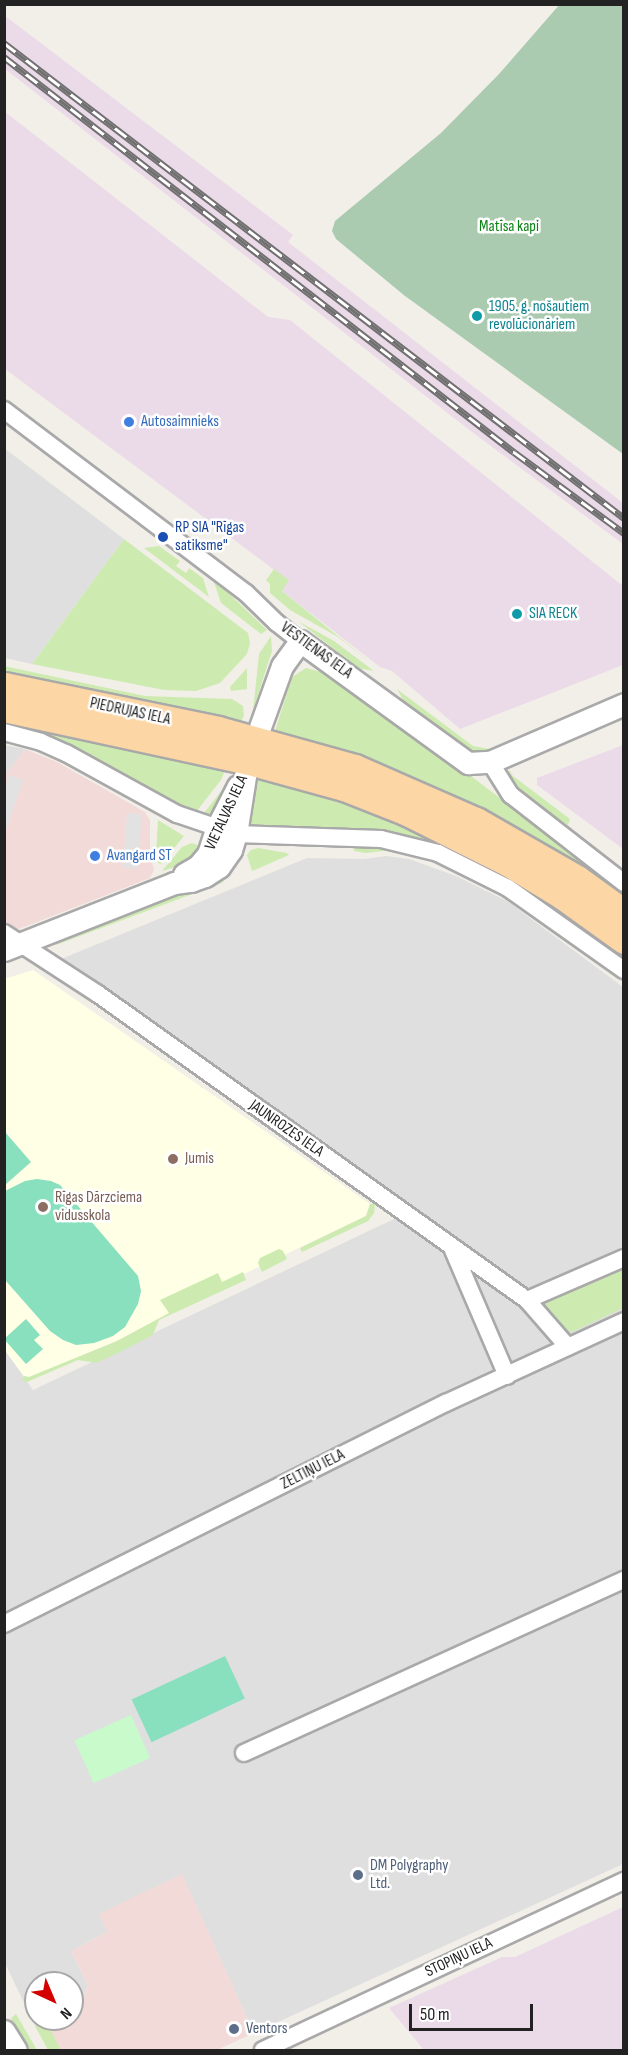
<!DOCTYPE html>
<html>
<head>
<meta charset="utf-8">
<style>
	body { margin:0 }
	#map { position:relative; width:628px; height:2055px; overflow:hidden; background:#f2efe9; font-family:"Sofia Sans Condensed",sans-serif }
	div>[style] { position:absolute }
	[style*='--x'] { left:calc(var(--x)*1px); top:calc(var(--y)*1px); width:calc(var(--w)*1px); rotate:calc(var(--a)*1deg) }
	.residential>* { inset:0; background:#e0dfdf }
	.commercial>* { inset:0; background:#f2dad9 }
	.industrial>* { inset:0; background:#ebdbe8 }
	.education>* { inset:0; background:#ffffe5 }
	.grass>* { inset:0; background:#cdebb0 }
	.cemetery>* { inset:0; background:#aacbaf }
	.park>* { inset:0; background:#c8facc; transform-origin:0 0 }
	.pitch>* { inset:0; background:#88e0be; transform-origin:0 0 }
	.parking>* { inset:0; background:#e2e2e2; transform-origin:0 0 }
	.roads { filter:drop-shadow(2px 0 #a9a9a9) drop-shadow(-2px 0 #a9a9a9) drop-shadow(0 2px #a9a9a9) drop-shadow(0 -2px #a9a9a9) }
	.minor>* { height:16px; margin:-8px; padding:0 8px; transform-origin:8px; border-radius:8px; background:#fff }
	.tertiary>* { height:21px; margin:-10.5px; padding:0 10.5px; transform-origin:10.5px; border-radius:10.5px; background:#fff }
	.primary>* { height:27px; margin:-13.5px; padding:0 13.5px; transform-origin:13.5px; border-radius:13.5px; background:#fcd6a4 }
	.rail>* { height:7px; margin-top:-3.5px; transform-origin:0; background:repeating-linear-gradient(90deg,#fff 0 14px,#707070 0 28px); box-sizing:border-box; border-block:2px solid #707070 }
	.dots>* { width:16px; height:16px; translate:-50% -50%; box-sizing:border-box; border:3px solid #fff; border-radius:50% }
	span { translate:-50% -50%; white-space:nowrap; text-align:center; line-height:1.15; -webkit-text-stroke:5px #fff; paint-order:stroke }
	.park-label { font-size:16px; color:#0c8416 }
	.culture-label { font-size:16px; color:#0d838f }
	.left { translate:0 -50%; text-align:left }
	.shop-label { font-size:16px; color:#366cbe }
	.transit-label { font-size:16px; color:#164399 }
	.street-label { font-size:16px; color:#222 }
	.education-label { font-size:16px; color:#785e54 }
	.service-label { font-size:16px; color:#4e5e75 }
	.frame { position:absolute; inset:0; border:6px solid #222; pointer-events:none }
	.north { position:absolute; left:24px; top:1971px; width:60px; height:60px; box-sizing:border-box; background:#fff; border:2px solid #a7a7a7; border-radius:50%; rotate:136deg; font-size:16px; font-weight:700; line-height:24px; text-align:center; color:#222 }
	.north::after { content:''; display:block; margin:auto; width:21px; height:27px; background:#d40000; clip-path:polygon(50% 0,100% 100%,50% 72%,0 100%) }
	.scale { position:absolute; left:409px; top:2004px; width:124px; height:27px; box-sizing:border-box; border:3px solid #222; border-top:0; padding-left:8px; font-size:18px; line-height:21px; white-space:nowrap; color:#222; -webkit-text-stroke:4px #fff; paint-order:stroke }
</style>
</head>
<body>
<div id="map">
	<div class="residential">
		<div style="clip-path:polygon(4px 448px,124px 539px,32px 664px,5px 658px)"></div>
		<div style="clip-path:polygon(5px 745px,25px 749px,5px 777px)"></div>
		<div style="clip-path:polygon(386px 856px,409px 859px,456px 876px,507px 901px,623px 987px,623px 1864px,254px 2033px,182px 1875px,107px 1932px,71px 1951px,88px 1985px,82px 2003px,72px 2008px,72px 1983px,36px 1983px,36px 2019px,50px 2019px,35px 2026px,4px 1961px,4px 1349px,33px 1390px,411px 1211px,61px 959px,307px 858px,364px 859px)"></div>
	</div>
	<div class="commercial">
		<div style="clip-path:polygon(25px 749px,57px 762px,145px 812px,150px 820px,150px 854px,154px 870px,150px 878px,19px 929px,4px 925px,4px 777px)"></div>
		<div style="clip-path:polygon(182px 1874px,254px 2033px,217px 2050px,49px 2050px,35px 2026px,50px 2019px,72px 2019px,72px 2008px,82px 2003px,88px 1985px,71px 1951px,107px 1932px,99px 1914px)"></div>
	</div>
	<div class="industrial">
		<div style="clip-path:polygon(4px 15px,293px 235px,288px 242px,623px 503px,623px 544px,468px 429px,5px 69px)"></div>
		<div style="clip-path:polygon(4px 111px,268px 317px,290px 320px,623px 586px,623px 665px,460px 729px,392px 671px,380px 667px,282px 591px,288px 580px,5px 369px)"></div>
		<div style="clip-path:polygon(623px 745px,623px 849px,537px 785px,537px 778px)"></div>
		<div style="clip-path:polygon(623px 1907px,623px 2050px,424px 2050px,389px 2008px,502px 1957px,515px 1957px)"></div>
	</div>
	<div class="education">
		<div style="clip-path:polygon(33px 970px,370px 1204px,366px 1216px,244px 1274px,117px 1341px,29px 1377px,24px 1376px,4px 1349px,4px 979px)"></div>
	</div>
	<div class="grass">
		<div style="clip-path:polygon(124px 539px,248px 633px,250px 643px,247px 654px,220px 683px,196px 691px,164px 690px,32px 664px)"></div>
		<div style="clip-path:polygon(159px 546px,180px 561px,176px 566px,186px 573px,189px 568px,203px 578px,209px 597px,144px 548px)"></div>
		<div style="clip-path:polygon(274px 569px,289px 580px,282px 591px,379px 669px,338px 637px,290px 610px,270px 593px,270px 584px,266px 580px)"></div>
		<div style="clip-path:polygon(213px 579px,219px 584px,267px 630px,261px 634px,221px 603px)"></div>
		<div style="clip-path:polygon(298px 621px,334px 641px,374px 671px,358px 668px)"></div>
		<div style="clip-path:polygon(271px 636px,272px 651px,253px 711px,259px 654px)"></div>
		<div style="clip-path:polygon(4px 666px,145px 696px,232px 699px,243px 706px,244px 715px,241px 722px,5px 676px)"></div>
		<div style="clip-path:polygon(247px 668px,247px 689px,231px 691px,230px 687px)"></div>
		<div style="clip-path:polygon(306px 668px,321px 672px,350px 693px,400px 722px,623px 892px,623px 900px,524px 832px,482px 809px,356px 755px,275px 731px,292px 677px)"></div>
		<div style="clip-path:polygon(397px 689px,473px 746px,495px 750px,475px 754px,467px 751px,404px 702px)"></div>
		<div style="clip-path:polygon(4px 718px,227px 766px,221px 780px,196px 812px,177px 805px,53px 738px,5px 722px)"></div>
		<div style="clip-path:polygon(509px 770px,513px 776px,570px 819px,568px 825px,513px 791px,508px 778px)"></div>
		<div style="clip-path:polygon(237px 771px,223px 808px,216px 816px,204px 813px)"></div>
		<div style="clip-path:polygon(261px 773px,301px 782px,501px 867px,623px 951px,623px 961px,527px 892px,422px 843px,380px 831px,248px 826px,247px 815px)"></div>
		<div style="clip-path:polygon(158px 820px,184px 836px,161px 864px,158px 863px,156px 853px)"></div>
		<div style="clip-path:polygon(192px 843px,200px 846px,197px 854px,185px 864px,162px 871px,182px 847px)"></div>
		<div style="clip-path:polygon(354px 846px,390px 848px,392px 850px,366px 853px,354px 851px)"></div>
		<div style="clip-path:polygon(258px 848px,287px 853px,289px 855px,252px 871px,247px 855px,251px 850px)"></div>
		<div style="clip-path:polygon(231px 861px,223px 882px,219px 884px,56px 945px,54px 940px)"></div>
		<div style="clip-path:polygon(370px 1204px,375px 1204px,374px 1213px,368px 1221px,302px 1252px,300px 1248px,366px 1216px)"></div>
		<div style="clip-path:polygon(279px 1249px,283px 1251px,287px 1259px,262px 1272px,258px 1263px,260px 1258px)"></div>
		<div style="clip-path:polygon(623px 1264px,623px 1308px,572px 1332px,561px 1328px,540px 1303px)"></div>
		<div style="clip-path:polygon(243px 1272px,246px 1280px,159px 1320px,153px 1335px,122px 1351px,96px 1363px,78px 1360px,27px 1382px,22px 1380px,24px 1376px,29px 1377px,117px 1341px,169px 1313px,160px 1300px,218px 1273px,222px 1282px)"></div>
		<div style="clip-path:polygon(16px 2014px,37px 2050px,30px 2050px,11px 2018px)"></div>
		<div style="clip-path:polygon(46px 2021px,61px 2050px,48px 2050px,35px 2026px)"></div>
	</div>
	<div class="cemetery">
		<div style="clip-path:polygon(560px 4px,623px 5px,623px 454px,405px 296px,336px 239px,332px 231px,335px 221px,441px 133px,499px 74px)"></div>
	</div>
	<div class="park">
		<div style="left:131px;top:1715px;width:47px;height:62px;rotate:66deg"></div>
	</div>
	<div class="pitch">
		<div style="clip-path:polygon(5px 1132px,31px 1162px,5px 1185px,4px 1185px)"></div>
		<div style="clip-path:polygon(37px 1179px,51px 1181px,60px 1185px,138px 1276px,141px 1291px,138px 1304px,125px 1327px,113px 1336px,94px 1343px,76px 1345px,63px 1340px,50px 1331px,5px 1280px,5px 1191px,25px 1181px)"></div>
		<div style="clip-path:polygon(26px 1319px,40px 1335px,34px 1340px,43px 1349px,26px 1364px,4px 1339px)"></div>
		<div style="left:225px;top:1656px;width:47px;height:103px;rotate:65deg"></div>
	</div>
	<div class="parking">
		<div style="clip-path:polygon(9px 775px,23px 780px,5px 833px,5px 789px)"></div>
		<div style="left:127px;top:813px;width:15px;height:55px;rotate:4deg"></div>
	</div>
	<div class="roads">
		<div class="minor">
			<div style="--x:4;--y:410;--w:303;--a:37.1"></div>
			<div style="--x:246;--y:593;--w:43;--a:44.1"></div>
			<div style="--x:277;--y:623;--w:29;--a:38"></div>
			<div style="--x:4;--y:732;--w:38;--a:15"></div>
			<div style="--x:41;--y:742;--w:27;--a:24"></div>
			<div style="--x:66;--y:753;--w:127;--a:28.8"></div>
			<div style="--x:177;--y:814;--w:62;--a:18.7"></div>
			<div style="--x:236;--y:834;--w:145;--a:2"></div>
			<div style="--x:381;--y:839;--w:59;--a:13.8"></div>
			<div style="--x:438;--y:853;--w:78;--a:26.6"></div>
			<div style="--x:508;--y:888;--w:142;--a:35.3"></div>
			<div style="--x:490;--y:762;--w:39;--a:58"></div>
			<div style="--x:511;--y:795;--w:143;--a:37.9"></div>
			<div style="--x:4;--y:933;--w:112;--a:33"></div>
			<div style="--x:98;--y:994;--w:527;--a:35.5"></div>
			<div style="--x:527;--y:1300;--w:62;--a:48.9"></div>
			<div style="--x:453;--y:1250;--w:137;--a:66.8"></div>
			<div style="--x:527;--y:1300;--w:106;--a:-23.4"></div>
			<div style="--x:4;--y:1624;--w:494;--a:-26.6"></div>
			<div style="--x:446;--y:1403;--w:196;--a:-24.7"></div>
			<div style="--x:244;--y:1753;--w:418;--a:-24.5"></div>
			<div style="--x:263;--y:2050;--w:399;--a:-25.1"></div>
		</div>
		<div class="tertiary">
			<div style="--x:260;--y:727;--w:65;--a:-70.2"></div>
			<div style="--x:282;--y:666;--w:31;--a:-54"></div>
			<div style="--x:300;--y:641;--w:208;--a:36"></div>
			<div style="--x:468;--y:763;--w:22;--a:-3"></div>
			<div style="--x:490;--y:762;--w:146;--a:-23.4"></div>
			<div style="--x:184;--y:874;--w:16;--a:-30"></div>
			<div style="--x:198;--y:866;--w:16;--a:-50"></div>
			<div style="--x:208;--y:854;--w:28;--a:-72"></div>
			<div style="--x:217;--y:827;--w:46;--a:-62.9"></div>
			<div style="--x:4;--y:950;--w:183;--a:-21.5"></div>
			<div style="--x:174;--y:883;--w:17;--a:-7"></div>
			<div style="--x:191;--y:881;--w:15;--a:-20"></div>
			<div style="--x:205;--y:876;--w:17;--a:-33"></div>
			<div style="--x:219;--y:867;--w:21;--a:-55"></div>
			<div style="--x:231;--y:850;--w:17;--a:-73"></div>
			<div style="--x:236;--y:834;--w:65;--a:-81.1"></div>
			<div style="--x:4;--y:2031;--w:22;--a:58"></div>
		</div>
		<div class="primary">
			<div style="--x:4;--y:686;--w:218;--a:11.6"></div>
			<div style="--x:218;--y:730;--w:142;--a:15.5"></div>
			<div style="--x:355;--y:768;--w:132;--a:23.7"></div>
			<div style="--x:476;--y:821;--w:116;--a:29.9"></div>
			<div style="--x:577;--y:879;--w:58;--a:35.9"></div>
			<div style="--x:4;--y:708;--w:251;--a:12.2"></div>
			<div style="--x:249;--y:761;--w:98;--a:15.3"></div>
			<div style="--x:344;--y:787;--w:68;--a:21.6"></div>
			<div style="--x:407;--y:812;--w:114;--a:26.6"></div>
			<div style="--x:509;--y:863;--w:63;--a:31.4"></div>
			<div style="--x:563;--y:896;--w:75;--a:35.8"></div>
		</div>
	</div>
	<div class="rail">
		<div style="--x:4;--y:43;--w:781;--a:37.46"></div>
		<div style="--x:4;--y:57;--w:645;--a:37.76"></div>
		<div style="--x:514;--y:452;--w:137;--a:36.4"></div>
	</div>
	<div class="dots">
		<div style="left:477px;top:316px;background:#0f9aa8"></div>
		<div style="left:129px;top:422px;background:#3f7fe0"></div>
		<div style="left:163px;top:537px;background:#1a4fb4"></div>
		<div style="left:517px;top:614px;background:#0f9aa8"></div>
		<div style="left:95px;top:856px;background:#3f7fe0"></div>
		<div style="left:173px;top:1159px;background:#8d6e63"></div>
		<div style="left:43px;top:1207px;background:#8d6e63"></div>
		<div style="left:358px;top:1875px;background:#5c6f8a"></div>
		<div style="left:234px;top:2029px;background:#5c6f8a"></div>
	</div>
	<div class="park-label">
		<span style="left:509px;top:227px">Matīsa kapi</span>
	</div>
	<div class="culture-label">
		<span class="left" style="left:489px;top:316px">1905. g. nošautiem<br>revolūcionāriem</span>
		<span class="left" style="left:529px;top:614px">SIA RECK</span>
	</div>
	<div class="shop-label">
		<span class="left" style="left:141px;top:422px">Autosaimnieks</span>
		<span class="left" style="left:107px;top:856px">Avangard ST</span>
	</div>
	<div class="transit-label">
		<span class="left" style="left:175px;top:537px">RP SIA "Rīgas<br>satiksme"</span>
	</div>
	<div class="street-label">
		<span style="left:316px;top:651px;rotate:36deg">VESTIENAS IELA</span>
		<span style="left:130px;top:712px;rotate:12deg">PIEDRUJAS IELA</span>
		<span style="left:227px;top:813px;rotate:-65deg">VIETALVAS IELA</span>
		<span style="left:286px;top:1129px;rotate:35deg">JAUNROZES IELA</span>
		<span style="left:313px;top:1470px;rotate:-27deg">ZELTIŅU IELA</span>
		<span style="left:459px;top:1958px;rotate:-25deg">STOPIŅU IELA</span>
	</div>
	<div class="education-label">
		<span class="left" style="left:185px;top:1159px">Jumis</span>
		<span class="left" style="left:55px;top:1207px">Rīgas Dārzciema<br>vidusskola</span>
	</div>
	<div class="service-label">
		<span class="left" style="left:370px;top:1875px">DM Polygraphy<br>Ltd.</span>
		<span class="left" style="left:246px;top:2029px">Ventors</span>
	</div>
	<div class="frame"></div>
	<div class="north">N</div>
	<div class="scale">50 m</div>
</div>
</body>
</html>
